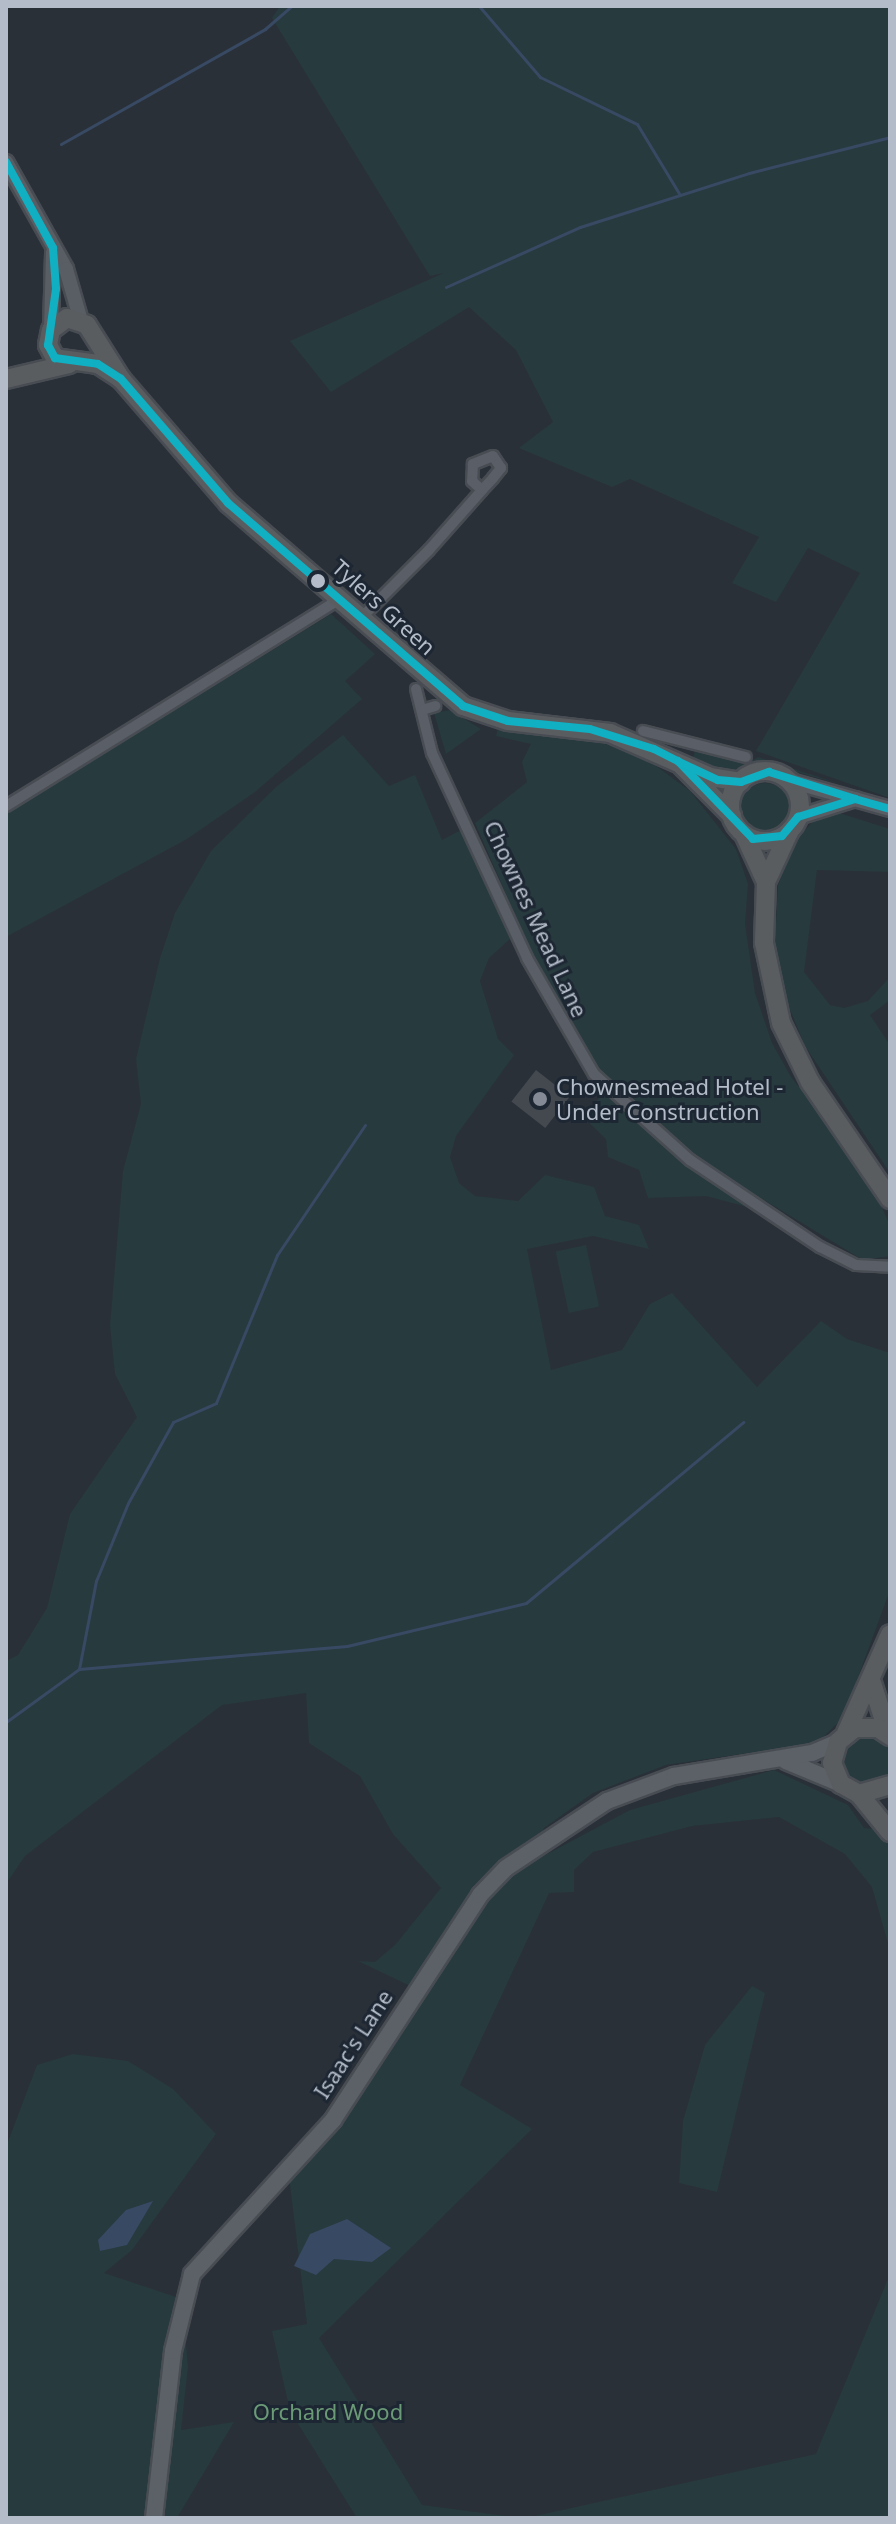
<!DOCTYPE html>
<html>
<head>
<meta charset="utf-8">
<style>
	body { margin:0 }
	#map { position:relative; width:896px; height:2524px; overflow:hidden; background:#2a3038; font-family:"Noto Sans",sans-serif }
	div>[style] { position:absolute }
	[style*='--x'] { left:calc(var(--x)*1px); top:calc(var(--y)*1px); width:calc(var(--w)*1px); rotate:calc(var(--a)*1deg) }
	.green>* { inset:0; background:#273a3e; transform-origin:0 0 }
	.round { border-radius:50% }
	.water>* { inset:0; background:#384963 }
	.stream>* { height:3px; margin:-1.5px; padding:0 1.5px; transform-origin:1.5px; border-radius:1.5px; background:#384963 }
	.building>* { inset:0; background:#444950; transform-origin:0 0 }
	.roads { filter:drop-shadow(2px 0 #484c53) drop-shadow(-2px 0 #484c53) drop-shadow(0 2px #484c53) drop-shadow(0 -2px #484c53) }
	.street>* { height:10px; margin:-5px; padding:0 5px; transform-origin:5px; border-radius:5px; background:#5a5e66 }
	.secondary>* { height:14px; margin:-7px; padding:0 7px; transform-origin:7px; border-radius:7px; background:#595d64 }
	.primary>* { height:16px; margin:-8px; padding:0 8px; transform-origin:8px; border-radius:8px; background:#5c6168 }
	.highway>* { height:18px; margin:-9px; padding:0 9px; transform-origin:9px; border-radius:9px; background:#5a5d60 }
	.highway>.ring { margin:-9px; padding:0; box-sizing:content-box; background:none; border:18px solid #5a5d60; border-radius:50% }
	.bus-1>* { height:8px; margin:-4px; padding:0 4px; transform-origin:4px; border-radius:4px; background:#10afc1 }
	.dots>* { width:22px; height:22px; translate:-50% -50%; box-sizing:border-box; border:4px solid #1d2633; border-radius:50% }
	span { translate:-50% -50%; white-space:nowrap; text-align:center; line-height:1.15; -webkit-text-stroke:6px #1d2633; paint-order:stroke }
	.street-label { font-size:22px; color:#b4bcc9 }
	.poi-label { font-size:22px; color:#b4bcc9 }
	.left { translate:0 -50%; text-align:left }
	.park-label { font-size:22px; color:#6b9a76 }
	.frame { position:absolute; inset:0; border:8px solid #b4bcc9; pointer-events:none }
</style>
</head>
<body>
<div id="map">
	<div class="green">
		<div style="clip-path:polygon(280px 6px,890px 6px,890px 798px,756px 751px,860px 573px,808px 548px,776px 602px,732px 583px,759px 537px,630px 479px,612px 487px,519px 448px,553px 422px,516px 350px,469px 307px,331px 392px,290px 341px,444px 273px,430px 276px,272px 18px)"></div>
		<div style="clip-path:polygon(331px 614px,375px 654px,345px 681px,362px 699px,255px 792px,187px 839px,6px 937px,6px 814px)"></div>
		<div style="clip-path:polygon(450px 710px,481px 729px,446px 754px,434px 713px)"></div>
		<div style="clip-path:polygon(498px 729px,562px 732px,640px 754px,690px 791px,736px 849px,748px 884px,745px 924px,755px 993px,772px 1043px,791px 1077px,862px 1166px,890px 1225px,890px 1256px,863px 1260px,759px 1197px,755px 1209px,706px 1196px,648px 1198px,639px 1170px,608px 1157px,606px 1139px,582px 1116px,610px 1087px,533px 956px,475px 823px,527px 782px,522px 762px,531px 744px,496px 736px)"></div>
		<div style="clip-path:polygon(343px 735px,389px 786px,415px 775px,442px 840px,465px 828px,510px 939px,489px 958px,480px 981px,498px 1039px,514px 1055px,456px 1136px,450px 1157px,459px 1183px,475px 1196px,518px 1201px,545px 1175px,594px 1187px,605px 1216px,639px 1225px,649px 1249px,593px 1236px,527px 1249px,551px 1370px,622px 1350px,650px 1304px,672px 1293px,757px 1387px,821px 1321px,847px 1339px,890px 1353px,890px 1590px,843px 1718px,817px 1743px,666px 1765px,593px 1793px,544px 1828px,534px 1861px,630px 1810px,774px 1770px,848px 1805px,864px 1828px,890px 1830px,890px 1950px,872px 1887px,845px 1854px,779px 1817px,692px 1826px,593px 1852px,574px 1870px,574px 1892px,549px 1893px,460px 2085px,532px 2129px,319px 2338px,422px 2505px,522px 2518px,357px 2518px,290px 2411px,272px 2331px,307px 2324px,289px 2177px,371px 2081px,425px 1993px,358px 1961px,375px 1962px,396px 1944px,441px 1888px,393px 1834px,360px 1776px,309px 1743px,306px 1693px,222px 1705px,25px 1856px,6px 1884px,6px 1661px,18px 1655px,47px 1608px,70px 1514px,137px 1417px,115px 1374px,110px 1326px,123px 1171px,141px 1104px,136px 1059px,160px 958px,175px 913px,211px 851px,276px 787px)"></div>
		<div style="clip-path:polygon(696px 748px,750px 762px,758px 757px,843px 785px,767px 764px,718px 773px,692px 760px)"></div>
		<div class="round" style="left:740px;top:783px;width:50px;height:50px"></div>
		<div style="clip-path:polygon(836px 812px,890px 829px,890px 872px,817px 870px,804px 972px,830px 1005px,844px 1008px,868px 1001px,889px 978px,890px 929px,890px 1000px,870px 1015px,890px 1045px,890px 1173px,805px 1046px,784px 995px,775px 942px,778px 885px,794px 843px,812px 822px)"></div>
		<div style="left:586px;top:1245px;width:63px;height:31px;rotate:78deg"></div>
		<div class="round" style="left:840px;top:1734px;width:52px;height:52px"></div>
		<div style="clip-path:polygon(752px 1986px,765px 1993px,717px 2192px,679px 2183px,683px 2121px,705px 2045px)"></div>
		<div style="clip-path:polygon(73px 2054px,128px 2061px,173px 2089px,216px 2134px,132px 2250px,104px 2273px,182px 2299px,188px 2367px,181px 2430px,234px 2422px,177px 2518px,6px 2518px,6px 2147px,37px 2065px)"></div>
		<div style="clip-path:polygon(890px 2274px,890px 2518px,526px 2518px,816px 2454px)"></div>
	</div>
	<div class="water">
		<div style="clip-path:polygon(153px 2201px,127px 2245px,100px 2251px,98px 2240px,126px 2210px)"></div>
		<div style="clip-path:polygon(347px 2219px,391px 2248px,372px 2262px,334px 2259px,316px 2275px,294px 2266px,310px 2234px)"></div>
	</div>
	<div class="stream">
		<div style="--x:479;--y:6;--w:94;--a:49.3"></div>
		<div style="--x:540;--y:77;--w:108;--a:25.9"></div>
		<div style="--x:637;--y:124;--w:83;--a:58.8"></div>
		<div style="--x:61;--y:144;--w:234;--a:-29.4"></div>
		<div style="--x:265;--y:29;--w:35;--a:-41"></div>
		<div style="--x:446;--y:287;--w:147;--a:-24.1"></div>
		<div style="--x:580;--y:227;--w:177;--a:-17.7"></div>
		<div style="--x:749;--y:173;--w:146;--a:-14.3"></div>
		<div style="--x:79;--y:1669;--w:90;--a:-79.1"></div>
		<div style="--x:96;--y:1581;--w:84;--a:-67.7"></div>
		<div style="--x:128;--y:1503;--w:93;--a:-60.9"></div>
		<div style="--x:173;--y:1422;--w:47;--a:-23.8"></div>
		<div style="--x:216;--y:1403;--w:160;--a:-67.6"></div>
		<div style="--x:277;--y:1255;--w:157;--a:-55.9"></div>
		<div style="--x:6;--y:1722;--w:90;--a:-36"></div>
		<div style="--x:79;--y:1669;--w:269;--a:-4.9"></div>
		<div style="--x:347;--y:1646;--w:184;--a:-13.5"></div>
		<div style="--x:526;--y:1603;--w:283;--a:-39.8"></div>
	</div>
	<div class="building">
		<div style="left:536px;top:1070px;width:43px;height:40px;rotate:38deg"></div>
	</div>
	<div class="roads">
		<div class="street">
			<div style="--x:361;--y:618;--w:96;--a:-45"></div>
			<div style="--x:429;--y:550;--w:80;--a:-48.5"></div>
			<div style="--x:482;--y:490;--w:16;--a:-47"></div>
			<div style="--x:493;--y:478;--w:13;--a:-51"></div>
			<div style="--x:501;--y:468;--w:14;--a:-124"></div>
			<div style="--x:493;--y:456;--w:22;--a:158"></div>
			<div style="--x:473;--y:464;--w:17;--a:93"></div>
			<div style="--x:472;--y:481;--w:13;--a:42"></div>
			<div style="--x:416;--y:689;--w:66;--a:76"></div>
			<div style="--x:432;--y:753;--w:226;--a:65.1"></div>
			<div style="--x:527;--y:958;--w:134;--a:60"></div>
			<div style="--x:594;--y:1074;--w:129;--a:41.9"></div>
			<div style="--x:690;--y:1160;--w:156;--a:33.8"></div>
			<div style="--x:820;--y:1247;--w:40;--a:26.6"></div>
			<div style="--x:856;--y:1265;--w:34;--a:3"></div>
			<div style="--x:422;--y:710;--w:14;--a:-17"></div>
			<div style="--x:643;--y:731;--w:106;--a:14.2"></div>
			<div style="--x:6;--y:806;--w:393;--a:-31.8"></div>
		</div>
		<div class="secondary">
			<div style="--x:6;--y:162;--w:123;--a:60.7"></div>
			<div style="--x:66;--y:269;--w:54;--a:73.9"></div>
			<div style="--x:51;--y:330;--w:78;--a:-88.5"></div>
			<div style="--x:787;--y:780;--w:107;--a:15.7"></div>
			<div style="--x:798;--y:817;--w:60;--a:-17.5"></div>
		</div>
		<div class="primary">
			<div style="--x:786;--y:1761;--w:60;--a:22.7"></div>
			<div style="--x:154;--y:2518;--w:168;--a:-83.5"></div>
			<div style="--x:173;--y:2351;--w:79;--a:-76.1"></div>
			<div style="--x:192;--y:2274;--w:209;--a:-47.5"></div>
			<div style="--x:333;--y:2120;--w:269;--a:-56.8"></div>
			<div style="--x:480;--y:1895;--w:37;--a:-46"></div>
			<div style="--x:506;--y:1868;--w:121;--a:-33.6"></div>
			<div style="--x:607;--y:1801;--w:72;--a:-20.5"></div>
			<div style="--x:674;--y:1776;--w:140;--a:-9.5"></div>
			<div style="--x:812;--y:1753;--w:28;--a:-23"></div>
		</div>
		<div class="highway">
			<div style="--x:6;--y:379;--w:65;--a:-13.4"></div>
			<div style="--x:121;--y:379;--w:27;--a:-147"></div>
			<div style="--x:98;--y:364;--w:43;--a:-172.1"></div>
			<div style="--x:55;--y:358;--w:15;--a:-118"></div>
			<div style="--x:48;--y:345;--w:15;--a:-79"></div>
			<div style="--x:51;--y:330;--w:20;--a:-37"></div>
			<div style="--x:67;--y:318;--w:21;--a:19"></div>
			<div style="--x:87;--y:325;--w:64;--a:57.8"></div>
			<div style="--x:121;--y:379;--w:164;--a:49.2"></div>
			<div style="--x:228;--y:503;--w:311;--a:40.8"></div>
			<div style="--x:463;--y:706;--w:47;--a:18.4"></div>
			<div style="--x:508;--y:721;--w:103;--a:6.7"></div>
			<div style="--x:610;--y:733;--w:109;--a:23.7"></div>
			<div style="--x:710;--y:777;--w:31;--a:9"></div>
			<div style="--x:682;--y:766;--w:71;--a:45"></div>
			<div class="ring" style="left:730px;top:771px;width:52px;height:52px"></div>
			<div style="--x:744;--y:834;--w:53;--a:65.4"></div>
			<div style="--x:766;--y:882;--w:61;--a:91.9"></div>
			<div style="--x:764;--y:943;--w:82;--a:78"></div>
			<div style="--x:781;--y:1023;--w:66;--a:63.8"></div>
			<div style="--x:810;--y:1082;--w:142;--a:55.6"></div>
			<div style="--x:766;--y:882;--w:57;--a:-65.2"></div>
			<div style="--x:872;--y:1683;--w:52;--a:72.3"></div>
			<div style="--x:846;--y:1733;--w:108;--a:-66"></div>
			<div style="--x:890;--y:1736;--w:14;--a:-146"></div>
			<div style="--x:878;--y:1728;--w:23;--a:180"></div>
			<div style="--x:855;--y:1728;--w:22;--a:141"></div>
			<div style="--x:838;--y:1742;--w:22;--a:106"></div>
			<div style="--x:832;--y:1763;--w:23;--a:67"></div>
			<div style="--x:841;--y:1784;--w:21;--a:29"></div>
			<div style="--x:859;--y:1794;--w:32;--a:-16"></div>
			<div style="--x:859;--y:1794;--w:49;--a:50.8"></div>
		</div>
	</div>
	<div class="bus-1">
		<div style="--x:6;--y:162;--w:98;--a:61.3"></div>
		<div style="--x:53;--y:248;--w:41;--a:85.8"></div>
		<div style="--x:56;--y:289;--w:57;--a:98.1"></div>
		<div style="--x:48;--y:345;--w:15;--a:62"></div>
		<div style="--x:55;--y:358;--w:43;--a:7.9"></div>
		<div style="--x:98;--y:364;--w:27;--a:33"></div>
		<div style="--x:121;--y:379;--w:164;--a:49.2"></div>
		<div style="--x:228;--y:503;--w:311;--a:40.8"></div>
		<div style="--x:463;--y:706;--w:47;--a:18.4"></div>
		<div style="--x:508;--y:721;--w:82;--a:5.6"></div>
		<div style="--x:590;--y:729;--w:67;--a:17.4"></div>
		<div style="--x:654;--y:749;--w:27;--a:27"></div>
		<div style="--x:678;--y:761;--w:108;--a:46.1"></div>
		<div style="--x:753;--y:839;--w:29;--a:-6"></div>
		<div style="--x:782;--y:836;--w:25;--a:-50"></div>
		<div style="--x:798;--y:817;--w:60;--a:-17.5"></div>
		<div style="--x:855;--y:799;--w:36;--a:16"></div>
		<div style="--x:679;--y:762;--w:43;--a:24.8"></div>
		<div style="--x:718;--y:780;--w:23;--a:5"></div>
		<div style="--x:741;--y:782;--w:30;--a:-20"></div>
		<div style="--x:769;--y:772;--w:90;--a:17.4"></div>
	</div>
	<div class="dots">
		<div style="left:318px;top:581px;background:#b4bcc9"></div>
		<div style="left:540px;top:1099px;background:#848b96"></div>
	</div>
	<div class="street-label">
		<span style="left:384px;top:607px;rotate:42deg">Tylers Green</span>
		<span style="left:536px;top:919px;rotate:65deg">Chownes Mead Lane</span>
		<span style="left:353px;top:2044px;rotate:-57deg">Isaac's Lane</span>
	</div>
	<div class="poi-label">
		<span class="left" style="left:556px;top:1099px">Chownesmead Hotel -<br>Under Construction</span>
	</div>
	<div class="park-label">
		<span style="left:328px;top:2412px">Orchard Wood</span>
	</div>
	<div class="frame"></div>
</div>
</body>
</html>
